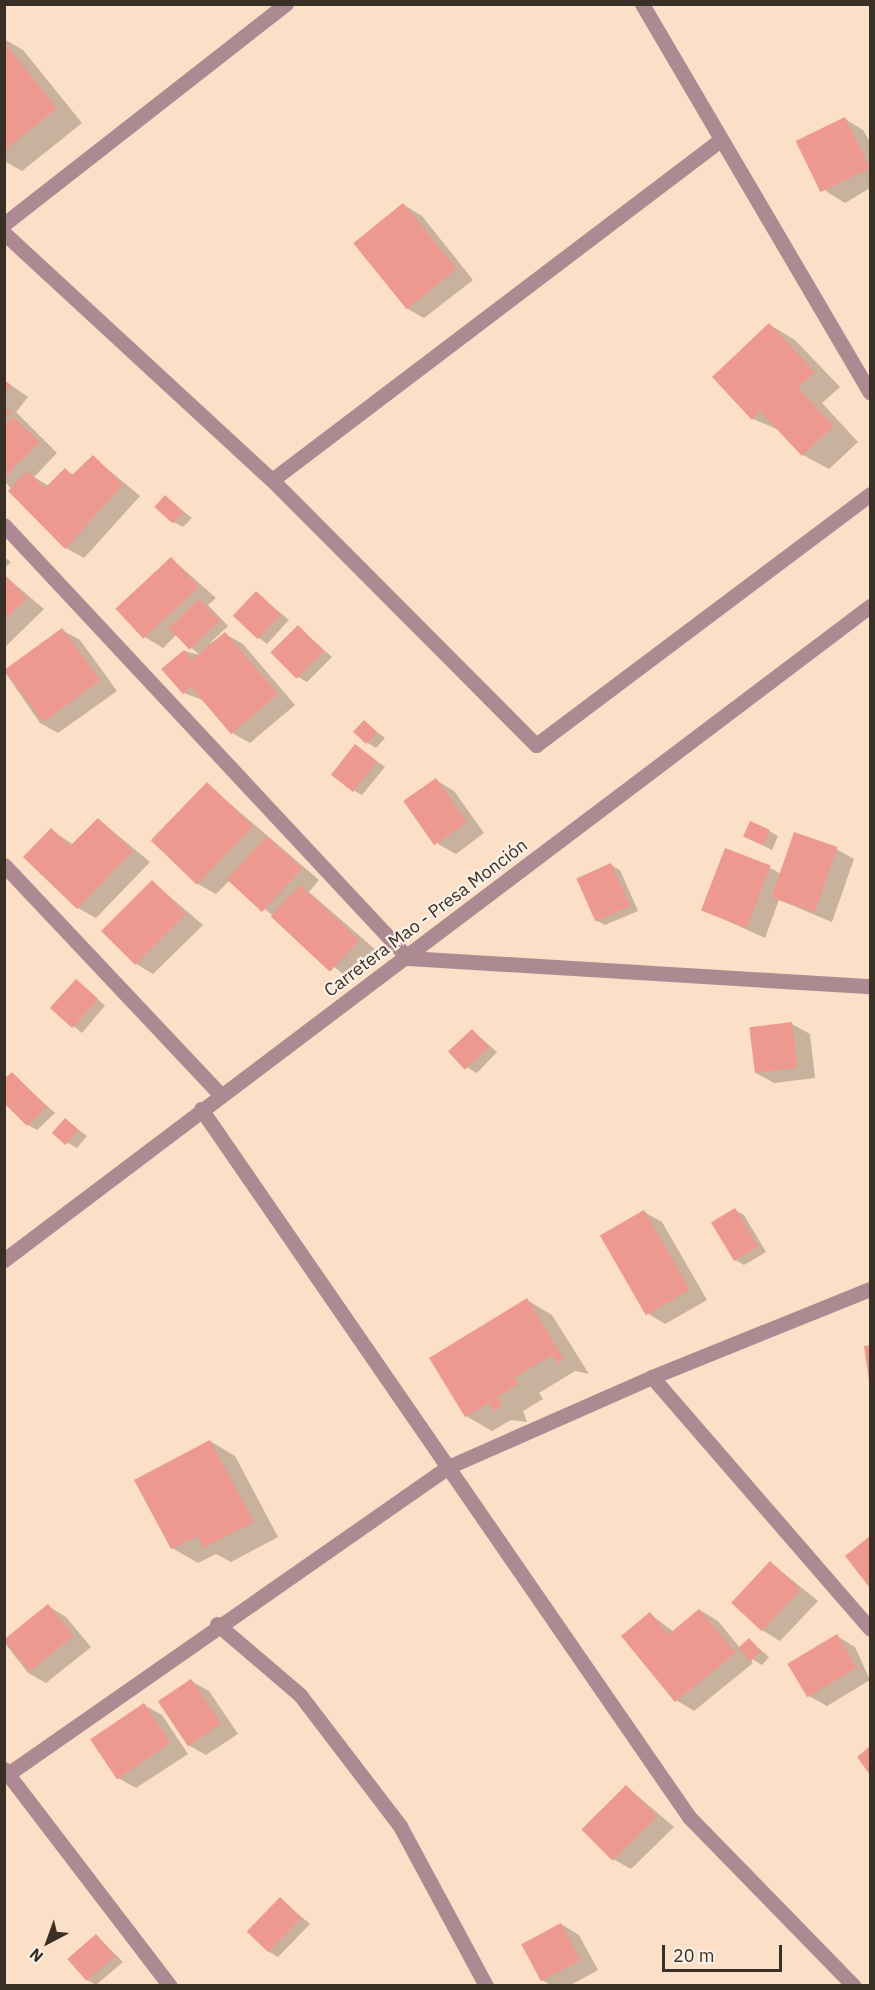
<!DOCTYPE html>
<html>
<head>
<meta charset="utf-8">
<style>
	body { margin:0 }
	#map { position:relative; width:875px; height:1990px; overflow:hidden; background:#fbdfc6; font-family:"IBM Plex Sans",sans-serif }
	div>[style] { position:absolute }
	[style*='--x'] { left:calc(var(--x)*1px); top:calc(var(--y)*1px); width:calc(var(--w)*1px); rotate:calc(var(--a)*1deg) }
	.shadow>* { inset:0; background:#0003; transform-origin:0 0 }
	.building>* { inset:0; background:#ee9990; transform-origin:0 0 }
	.minor>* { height:15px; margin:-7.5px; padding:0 7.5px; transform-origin:7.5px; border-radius:7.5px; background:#ad8992 }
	span { translate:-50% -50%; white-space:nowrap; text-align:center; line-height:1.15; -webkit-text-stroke:4.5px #fbf0e6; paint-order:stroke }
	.street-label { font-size:18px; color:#392f25 }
	.frame { position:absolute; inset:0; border:6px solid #392f25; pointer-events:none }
	.north { position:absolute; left:18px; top:1912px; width:60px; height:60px; -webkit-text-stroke:4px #fbf0e6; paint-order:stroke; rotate:221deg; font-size:16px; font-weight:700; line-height:24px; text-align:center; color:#392f25 }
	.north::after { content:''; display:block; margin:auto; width:21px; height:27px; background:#392f25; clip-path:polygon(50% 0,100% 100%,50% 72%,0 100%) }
	.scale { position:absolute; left:662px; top:1945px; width:120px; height:27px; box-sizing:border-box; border:3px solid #392f25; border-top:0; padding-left:8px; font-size:18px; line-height:21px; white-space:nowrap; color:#392f25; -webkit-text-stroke:4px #fbf0e6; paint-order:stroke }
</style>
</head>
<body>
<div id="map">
	<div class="shadow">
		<div style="clip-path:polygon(4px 39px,23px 50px,82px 123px,22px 171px,4px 161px)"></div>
		<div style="clip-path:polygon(845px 119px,863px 130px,870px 142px,870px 188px,845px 203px,827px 192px,800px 146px)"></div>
		<div style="clip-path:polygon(404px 205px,422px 216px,473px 280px,424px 318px,406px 308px)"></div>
		<div style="clip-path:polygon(770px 325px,795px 340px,840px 387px,822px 403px,858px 442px,829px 469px,803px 455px,781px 431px,753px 419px)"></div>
		<div style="clip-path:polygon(4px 380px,28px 397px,16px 412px,57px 453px,34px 477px,49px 486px,65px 470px,74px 475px,93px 457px,140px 496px,84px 558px,66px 548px,4px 481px)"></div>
		<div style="clip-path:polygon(165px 497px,192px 518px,183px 527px,174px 522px)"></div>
		<div style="clip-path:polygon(4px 557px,11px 562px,4px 569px)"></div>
		<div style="clip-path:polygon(172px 559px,216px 598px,208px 605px,228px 626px,209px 644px,225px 634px,243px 644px,295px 705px,250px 743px,232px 733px,205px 701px,184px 693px,163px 669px,184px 651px,200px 655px,176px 635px,163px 648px,145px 637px)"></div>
		<div style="clip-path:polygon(4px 575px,44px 609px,4px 648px)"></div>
		<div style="clip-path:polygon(256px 593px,289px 620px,267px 644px,259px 638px)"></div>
		<div style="clip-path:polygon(298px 627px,332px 657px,307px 682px,298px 677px)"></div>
		<div style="clip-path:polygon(62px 630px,80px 640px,117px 691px,58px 733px,40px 723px,4px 671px)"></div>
		<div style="clip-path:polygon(364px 722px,385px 738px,376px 748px,368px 743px)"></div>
		<div style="clip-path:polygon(356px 746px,385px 767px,362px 795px,353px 790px)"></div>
		<div style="clip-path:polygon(436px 780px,454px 791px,484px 833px,456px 854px,438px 844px)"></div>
		<div style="clip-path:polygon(207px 784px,319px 880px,309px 892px,377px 951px,350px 980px,230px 880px,216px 894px,198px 884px)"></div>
		<div style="clip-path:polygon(98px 819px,150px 862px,96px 918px,78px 908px,51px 830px,74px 845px)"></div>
		<div style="clip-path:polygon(769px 831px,778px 836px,772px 850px,754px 841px)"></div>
		<div style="clip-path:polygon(836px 849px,854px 859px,832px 922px,779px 900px,765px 938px,703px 910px,770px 868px,781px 874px)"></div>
		<div style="clip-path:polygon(611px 865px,620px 870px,638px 911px,605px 925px,596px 920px)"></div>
		<div style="clip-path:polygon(153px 882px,203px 925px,153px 974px,135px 963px)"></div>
		<div style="left:76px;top:981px;width:38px;height:36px;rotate:40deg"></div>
		<div style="clip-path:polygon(792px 1024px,810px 1034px,815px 1078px,774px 1083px,756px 1073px)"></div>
		<div style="clip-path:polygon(472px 1030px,497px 1052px,477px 1073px,468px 1068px)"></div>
		<div style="clip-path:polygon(12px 1074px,55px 1113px,37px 1130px,28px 1125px)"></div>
		<div style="clip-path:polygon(65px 1120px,87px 1136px,77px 1148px,68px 1143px)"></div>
		<div style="clip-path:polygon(735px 1210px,744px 1215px,766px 1252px,744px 1265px,735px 1260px)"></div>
		<div style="clip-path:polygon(644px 1212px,662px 1222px,707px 1300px,665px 1324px,647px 1313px)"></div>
		<div style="clip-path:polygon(527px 1300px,552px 1315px,589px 1374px,575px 1371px,539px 1393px,543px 1399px,523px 1411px,527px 1422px,511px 1420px,492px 1431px,466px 1416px)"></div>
		<div style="clip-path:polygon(210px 1441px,235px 1456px,278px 1537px,231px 1562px,216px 1554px,198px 1563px,172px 1548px)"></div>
		<div style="clip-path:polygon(870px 1538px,870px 1586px,847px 1557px)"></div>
		<div style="clip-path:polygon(771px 1563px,818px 1601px,780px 1641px,762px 1630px)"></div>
		<div style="clip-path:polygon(48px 1606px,66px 1617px,91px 1647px,46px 1683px,28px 1673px,4px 1642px)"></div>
		<div style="clip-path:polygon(700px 1610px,718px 1621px,741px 1649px,749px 1640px,769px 1657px,762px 1665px,747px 1656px,753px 1663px,694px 1711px,676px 1700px,650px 1614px,674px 1632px)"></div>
		<div style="clip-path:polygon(837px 1636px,855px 1647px,870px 1680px,827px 1706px,809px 1696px)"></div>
		<div style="clip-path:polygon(191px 1681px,209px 1691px,238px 1734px,206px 1755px,188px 1745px)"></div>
		<div style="clip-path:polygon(144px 1705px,162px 1715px,188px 1754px,136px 1788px,118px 1778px)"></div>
		<div style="clip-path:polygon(627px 1787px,674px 1827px,631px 1869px,613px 1859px)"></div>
		<div style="clip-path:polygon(280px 1899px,310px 1924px,278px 1957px,269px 1952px)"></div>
		<div style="clip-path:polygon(561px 1924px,579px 1935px,598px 1970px,569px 1986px,552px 1986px,542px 1980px)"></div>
		<div style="clip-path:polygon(96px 1935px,123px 1962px,96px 1985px,87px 1980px)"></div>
	</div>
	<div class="building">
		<div style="clip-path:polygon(4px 42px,57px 108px,4px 151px)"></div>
		<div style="left:845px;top:117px;width:57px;height:55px;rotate:64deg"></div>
		<div style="left:403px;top:203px;width:85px;height:64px;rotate:51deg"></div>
		<div style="clip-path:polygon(769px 323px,815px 372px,798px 388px,834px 426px,802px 456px,760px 411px,752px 420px,712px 377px)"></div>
		<div style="clip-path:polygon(4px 380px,11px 386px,4px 394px)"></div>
		<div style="clip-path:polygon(4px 405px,11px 411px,4px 419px)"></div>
		<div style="clip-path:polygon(13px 417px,40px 442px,4px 478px,4px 426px)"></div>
		<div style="clip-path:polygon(93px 455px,123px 485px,65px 549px,8px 491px,27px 471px,45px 488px,65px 468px,72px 475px)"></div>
		<div style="left:165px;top:495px;width:25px;height:16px;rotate:42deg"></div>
		<div style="left:171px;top:557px;width:41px;height:76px;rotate:47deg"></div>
		<div style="clip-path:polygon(4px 574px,27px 598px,4px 621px)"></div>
		<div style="left:256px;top:591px;width:34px;height:34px;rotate:43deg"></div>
		<div style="left:199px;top:599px;width:30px;height:42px;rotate:46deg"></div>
		<div style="left:298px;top:625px;width:37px;height:39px;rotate:45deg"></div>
		<div style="left:62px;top:628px;width:65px;height:71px;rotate:54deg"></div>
		<div style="clip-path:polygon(225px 632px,278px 694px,231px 734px,191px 687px,183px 694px,161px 669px,184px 650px,192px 660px)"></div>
		<div style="left:364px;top:720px;width:18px;height:16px;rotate:43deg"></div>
		<div style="left:355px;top:744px;width:28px;height:39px;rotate:38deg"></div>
		<div style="left:436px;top:778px;width:54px;height:40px;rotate:55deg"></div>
		<div style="left:207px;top:782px;width:64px;height:81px;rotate:44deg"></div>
		<div style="clip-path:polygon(98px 818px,133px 851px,77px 909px,23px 857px,51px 828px,70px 846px)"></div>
		<div style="left:750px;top:821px;width:22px;height:17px;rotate:24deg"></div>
		<div style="left:794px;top:832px;width:46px;height:69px;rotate:19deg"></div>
		<div style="left:267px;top:836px;width:48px;height:59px;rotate:43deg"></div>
		<div style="left:725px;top:848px;width:49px;height:67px;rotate:21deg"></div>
		<div style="left:611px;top:863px;width:47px;height:38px;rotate:66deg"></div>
		<div style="left:152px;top:880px;width:48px;height:72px;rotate:45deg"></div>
		<div style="left:300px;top:885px;width:81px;height:43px;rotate:43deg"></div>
		<div style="left:76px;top:979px;width:30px;height:39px;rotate:42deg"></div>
		<div style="left:792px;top:1022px;width:46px;height:43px;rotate:83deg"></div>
		<div style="left:472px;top:1029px;width:25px;height:33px;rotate:47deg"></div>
		<div style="clip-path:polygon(12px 1072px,47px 1107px,27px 1126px,4px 1103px,4px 1079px)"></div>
		<div style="left:65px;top:1118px;width:18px;height:20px;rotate:41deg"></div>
		<div style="left:735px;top:1208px;width:45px;height:28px;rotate:59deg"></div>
		<div style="left:644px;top:1210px;width:92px;height:51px;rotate:60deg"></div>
		<div style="clip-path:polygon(527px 1298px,564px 1359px,558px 1363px,552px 1355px,514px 1378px,519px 1384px,498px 1396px,502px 1407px,494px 1411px,489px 1403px,465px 1417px,429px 1358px)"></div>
		<div style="clip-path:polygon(870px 1345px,870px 1381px,869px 1381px,864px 1346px)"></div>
		<div style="clip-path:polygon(210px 1440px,254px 1522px,204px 1548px,197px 1536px,171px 1549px,134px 1480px)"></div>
		<div style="clip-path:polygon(870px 1536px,870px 1588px,845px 1556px)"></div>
		<div style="left:770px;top:1561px;width:42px;height:57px;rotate:43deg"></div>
		<div style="left:48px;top:1604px;width:41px;height:57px;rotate:51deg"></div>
		<div style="clip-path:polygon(699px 1609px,736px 1653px,675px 1702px,621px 1636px,650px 1612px,668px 1635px)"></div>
		<div style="left:837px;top:1634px;width:39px;height:58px;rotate:59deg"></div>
		<div style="left:749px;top:1638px;width:18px;height:15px;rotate:47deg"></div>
		<div style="left:191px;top:1679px;width:54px;height:40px;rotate:56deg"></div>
		<div style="left:144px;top:1703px;width:48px;height:65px;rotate:56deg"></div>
		<div style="clip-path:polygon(870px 1746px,870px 1775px,857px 1757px)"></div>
		<div style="left:626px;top:1785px;width:44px;height:63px;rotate:45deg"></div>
		<div style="left:280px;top:1897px;width:30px;height:48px;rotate:44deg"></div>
		<div style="left:561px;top:1923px;width:42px;height:45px;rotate:62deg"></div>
		<div style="left:96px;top:1934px;width:29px;height:38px;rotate:49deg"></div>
	</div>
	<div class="minor">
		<div style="--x:642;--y:4;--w:450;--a:59.6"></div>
		<div style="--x:4;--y:224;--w:358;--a:-38"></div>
		<div style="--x:4;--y:233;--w:364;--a:42.7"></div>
		<div style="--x:272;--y:480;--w:374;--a:45.1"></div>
		<div style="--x:536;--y:745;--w:418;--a:-36.9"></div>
		<div style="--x:272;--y:480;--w:561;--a:-37.18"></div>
		<div style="--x:4;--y:525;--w:592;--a:46.98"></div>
		<div style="--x:408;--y:958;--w:463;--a:3.5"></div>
		<div style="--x:4;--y:865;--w:315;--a:46.7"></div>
		<div style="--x:201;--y:1109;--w:860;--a:55.42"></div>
		<div style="--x:689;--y:1817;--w:236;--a:45.7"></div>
		<div style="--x:4;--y:1260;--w:1085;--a:-37.06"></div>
		<div style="--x:652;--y:1377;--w:333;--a:49.1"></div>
		<div style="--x:217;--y:1624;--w:109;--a:40.5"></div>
		<div style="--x:300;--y:1695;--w:165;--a:52.6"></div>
		<div style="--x:400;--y:1826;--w:182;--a:61.7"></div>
		<div style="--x:4;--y:1769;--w:273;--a:52.6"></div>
		<div style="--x:8;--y:1774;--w:537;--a:-34.9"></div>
		<div style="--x:448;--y:1467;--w:223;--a:-23.8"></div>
		<div style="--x:652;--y:1377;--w:235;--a:-22"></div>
	</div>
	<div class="street-label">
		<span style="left:426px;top:918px;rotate:-37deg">Carretera Mao - Presa Monción</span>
	</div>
	<div class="frame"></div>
	<div class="north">N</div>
	<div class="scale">20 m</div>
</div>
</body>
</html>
